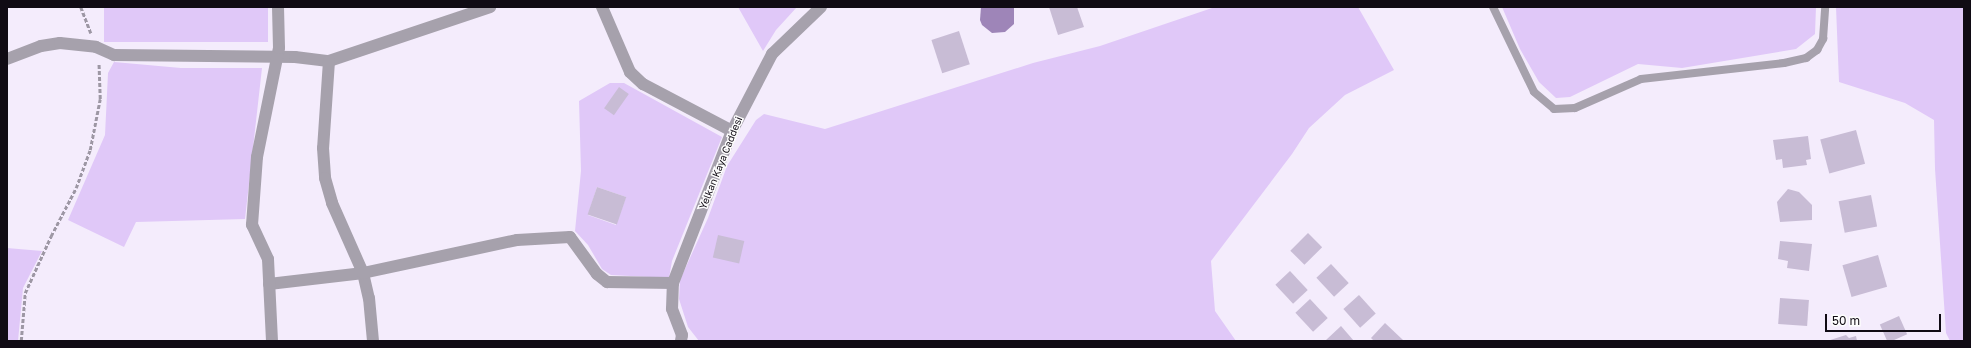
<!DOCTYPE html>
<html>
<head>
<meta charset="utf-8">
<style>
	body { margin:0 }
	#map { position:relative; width:1971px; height:348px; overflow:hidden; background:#f4ecfc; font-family:"Golos Text",sans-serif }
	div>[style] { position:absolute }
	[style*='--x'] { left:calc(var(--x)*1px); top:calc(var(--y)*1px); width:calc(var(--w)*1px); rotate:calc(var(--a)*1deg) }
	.green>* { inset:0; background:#e0c8f8; transform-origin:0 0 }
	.water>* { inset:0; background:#9e85b8 }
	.building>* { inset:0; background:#c8bcd5; transform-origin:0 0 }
	.path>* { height:2.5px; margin-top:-1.25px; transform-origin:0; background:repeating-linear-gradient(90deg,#9d97a4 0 4px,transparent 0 6px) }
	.service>* { height:8px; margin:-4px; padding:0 4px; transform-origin:4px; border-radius:4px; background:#a6a1ac }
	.minor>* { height:12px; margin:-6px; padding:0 6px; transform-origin:6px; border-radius:6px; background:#a6a1ac }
	.tertiary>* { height:12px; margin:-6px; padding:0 6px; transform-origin:6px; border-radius:6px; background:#a6a1ac }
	span { translate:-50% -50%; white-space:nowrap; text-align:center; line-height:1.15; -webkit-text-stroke:3px #fdfdfd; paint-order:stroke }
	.street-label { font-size:10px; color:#100b14 }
	.frame { position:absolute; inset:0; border:8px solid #100b14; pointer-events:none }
	.scale { position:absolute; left:1825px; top:314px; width:116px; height:18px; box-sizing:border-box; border:2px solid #100b14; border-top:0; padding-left:5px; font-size:12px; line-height:14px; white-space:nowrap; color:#100b14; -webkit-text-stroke:3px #fdfdfd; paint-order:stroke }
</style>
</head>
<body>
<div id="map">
	<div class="green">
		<div style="left:104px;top:7px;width:164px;height:35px"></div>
		<div style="clip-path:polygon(738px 7px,797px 7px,776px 30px,763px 51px)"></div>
		<div style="clip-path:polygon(1215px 7px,1358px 7px,1394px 70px,1345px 95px,1309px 128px,1292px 154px,1211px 261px,1215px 311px,1236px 341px,699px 341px,688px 327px,679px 299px,680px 280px,708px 218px,727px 166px,756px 120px,764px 114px,825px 129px,1033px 63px,1100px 46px)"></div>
		<div style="clip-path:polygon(1502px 7px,1816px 7px,1815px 34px,1796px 49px,1682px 68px,1638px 64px,1570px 97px,1556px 98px,1539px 82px,1520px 49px)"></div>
		<div style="clip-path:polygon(1836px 7px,1964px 7px,1964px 341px,1950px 341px,1946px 333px,1935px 169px,1934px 120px,1905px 103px,1839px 82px)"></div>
		<div style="clip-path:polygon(114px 62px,181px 68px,262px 68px,245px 219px,136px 222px,124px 247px,68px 220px,105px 135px,108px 73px)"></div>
		<div style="clip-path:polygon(evenodd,610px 83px,624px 83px,722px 137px,672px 261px,669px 278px,611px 275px,602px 269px,588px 245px,575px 231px,581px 171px,579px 101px,610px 83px,597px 187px,626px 197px,616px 225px,588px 215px,597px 187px)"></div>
		<div style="clip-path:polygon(7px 248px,42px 251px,23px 288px,18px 341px,7px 341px)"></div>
	</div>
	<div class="water">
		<div style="clip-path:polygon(981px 7px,1014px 7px,1014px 24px,1005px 32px,992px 33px,982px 25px,980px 20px)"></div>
	</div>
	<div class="building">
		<div style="clip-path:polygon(1049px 7px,1077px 7px,1084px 27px,1058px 35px)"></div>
		<div style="left:959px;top:31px;width:35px;height:29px;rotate:72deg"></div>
		<div style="left:619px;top:87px;width:12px;height:26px;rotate:35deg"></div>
		<div style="left:1856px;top:130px;width:35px;height:37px;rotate:75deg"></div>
		<div style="clip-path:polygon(1808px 136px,1811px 159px,1806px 160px,1807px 165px,1783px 168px,1782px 159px,1776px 160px,1773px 140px)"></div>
		<div style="left:597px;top:187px;width:31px;height:29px;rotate:19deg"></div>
		<div style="clip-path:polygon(1788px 189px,1799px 192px,1812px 205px,1812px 220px,1780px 222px,1777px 202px)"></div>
		<div style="left:1871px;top:195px;width:32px;height:33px;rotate:79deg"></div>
		<div style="left:1308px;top:233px;width:20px;height:25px;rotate:45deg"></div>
		<div style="left:718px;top:235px;width:27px;height:23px;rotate:13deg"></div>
		<div style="clip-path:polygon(1780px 241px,1812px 244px,1809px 271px,1787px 268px,1788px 261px,1778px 259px)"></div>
		<div style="left:1878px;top:255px;width:33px;height:37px;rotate:74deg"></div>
		<div style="left:1331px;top:264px;width:26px;height:20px;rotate:47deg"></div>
		<div style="left:1290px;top:271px;width:26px;height:20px;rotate:47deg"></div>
		<div style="left:1359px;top:295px;width:25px;height:21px;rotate:48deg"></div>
		<div style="left:1780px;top:298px;width:29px;height:26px;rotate:4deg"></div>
		<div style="left:1310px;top:299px;width:26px;height:20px;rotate:47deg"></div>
		<div style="left:1899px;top:316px;width:20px;height:21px;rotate:66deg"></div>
		<div style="clip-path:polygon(1385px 323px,1403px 340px,1402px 341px,1374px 341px,1371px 338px)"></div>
		<div style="clip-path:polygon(1341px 326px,1354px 341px,1327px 341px,1326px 340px)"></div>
		<div style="clip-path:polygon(1846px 335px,1849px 338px,1856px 336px,1857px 341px,1827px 341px)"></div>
	</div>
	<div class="path">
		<div style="--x:81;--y:7;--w:28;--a:69"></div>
		<div style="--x:21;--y:341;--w:48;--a:-85.2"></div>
		<div style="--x:25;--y:293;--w:63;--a:-65.5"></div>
		<div style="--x:51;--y:236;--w:54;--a:-62.5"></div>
		<div style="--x:76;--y:188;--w:40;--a:-69.8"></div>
		<div style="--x:90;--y:150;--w:52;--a:-78.9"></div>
		<div style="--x:100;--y:99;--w:36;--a:-92"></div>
	</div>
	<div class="service">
		<div style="--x:1493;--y:7;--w:94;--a:64.2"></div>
		<div style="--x:1534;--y:92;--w:26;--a:40"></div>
		<div style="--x:1554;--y:109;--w:21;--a:-3"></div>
		<div style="--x:1575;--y:108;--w:72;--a:-23.7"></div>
		<div style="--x:1641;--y:79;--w:144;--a:-6.4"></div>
		<div style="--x:1784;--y:63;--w:23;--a:-13"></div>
		<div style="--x:1806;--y:58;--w:14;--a:-36"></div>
		<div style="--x:1817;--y:50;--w:13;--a:-61"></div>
		<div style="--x:1823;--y:39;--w:32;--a:-86"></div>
	</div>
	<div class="minor">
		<div style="--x:602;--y:7;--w:71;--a:66.7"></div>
		<div style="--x:630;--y:72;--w:18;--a:43"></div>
		<div style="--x:643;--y:84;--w:101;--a:27.8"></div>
		<div style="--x:7;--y:59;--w:36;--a:-21"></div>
		<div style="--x:41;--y:46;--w:19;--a:-9"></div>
		<div style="--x:60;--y:43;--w:36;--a:6"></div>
		<div style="--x:96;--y:47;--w:20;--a:24"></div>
		<div style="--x:114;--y:55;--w:181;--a:0.6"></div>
		<div style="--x:295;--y:57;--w:34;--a:7"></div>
		<div style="--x:329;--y:61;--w:170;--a:-18.5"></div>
		<div style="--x:329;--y:61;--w:87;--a:93.9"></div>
		<div style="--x:323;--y:148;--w:30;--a:86"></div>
		<div style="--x:325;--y:178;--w:26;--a:74"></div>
		<div style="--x:332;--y:203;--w:77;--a:66.1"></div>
		<div style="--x:363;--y:273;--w:26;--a:77"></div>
		<div style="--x:369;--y:298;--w:43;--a:84.7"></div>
		<div style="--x:269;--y:284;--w:95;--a:-6.7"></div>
		<div style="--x:363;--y:273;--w:157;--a:-12.1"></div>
		<div style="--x:517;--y:240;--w:53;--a:-3.2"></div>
		<div style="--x:570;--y:237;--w:46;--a:53.9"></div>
		<div style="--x:597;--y:274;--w:13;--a:39"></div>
		<div style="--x:607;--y:282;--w:66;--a:0.9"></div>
		<div style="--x:272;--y:341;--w:82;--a:-92.8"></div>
		<div style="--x:268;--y:259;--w:38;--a:-115"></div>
		<div style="--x:252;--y:225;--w:68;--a:-85.8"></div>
		<div style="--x:257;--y:157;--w:111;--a:-78.6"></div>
		<div style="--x:279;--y:48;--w:41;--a:-91.4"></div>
	</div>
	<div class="tertiary">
		<div style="--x:681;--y:341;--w:6;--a:-81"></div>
		<div style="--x:682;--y:335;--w:28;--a:-111"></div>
		<div style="--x:672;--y:309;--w:26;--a:-88"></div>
		<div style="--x:673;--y:283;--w:163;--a:-68.8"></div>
		<div style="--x:732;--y:131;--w:87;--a:-62.5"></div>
		<div style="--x:772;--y:54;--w:68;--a:-43.8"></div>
	</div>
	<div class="street-label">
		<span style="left:721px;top:163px;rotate:-68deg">Yelkan Kaya Caddesi</span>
	</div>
	<div class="frame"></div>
	<div class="scale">50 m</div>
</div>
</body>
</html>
